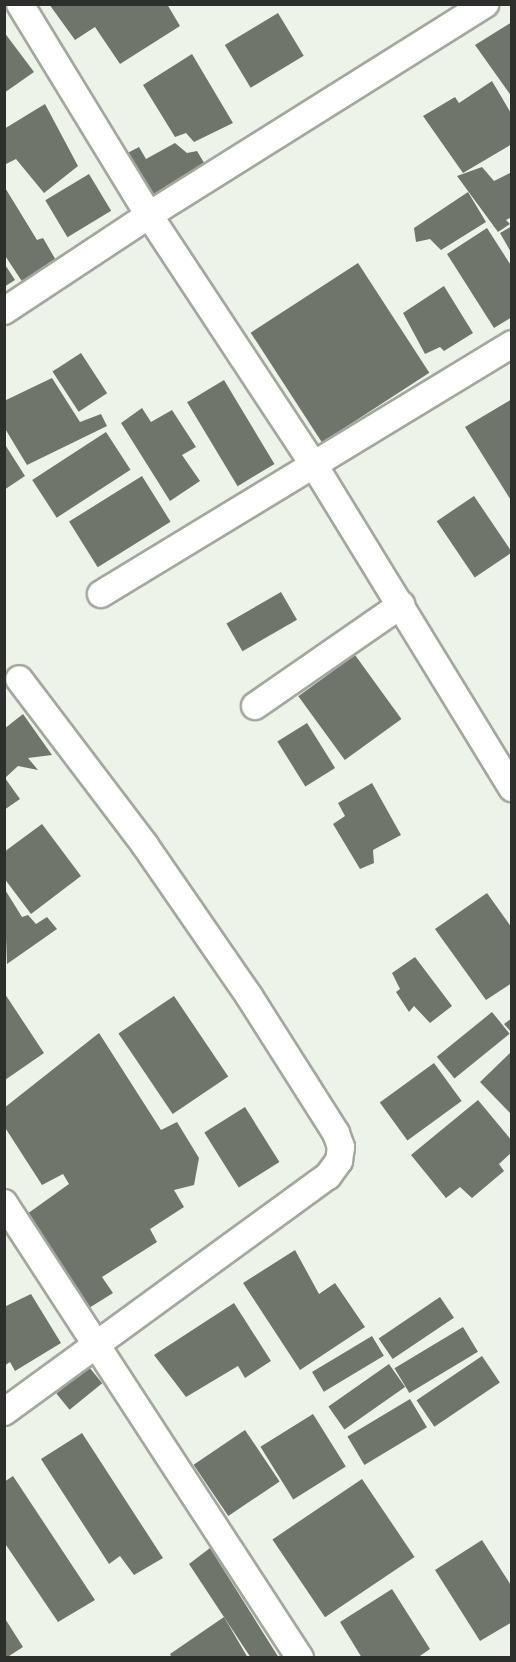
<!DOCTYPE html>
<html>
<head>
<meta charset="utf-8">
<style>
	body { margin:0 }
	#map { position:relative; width:516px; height:1662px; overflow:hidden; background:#eef3e9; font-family:Overpass,sans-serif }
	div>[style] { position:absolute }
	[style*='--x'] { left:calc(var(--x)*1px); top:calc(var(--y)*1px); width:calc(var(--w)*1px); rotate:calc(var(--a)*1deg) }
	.building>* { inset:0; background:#70756c; transform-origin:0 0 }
	.roads { filter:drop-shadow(2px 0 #a3a89e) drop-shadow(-2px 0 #a3a89e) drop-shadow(0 2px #a3a89e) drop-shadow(0 -2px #a3a89e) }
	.street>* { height:26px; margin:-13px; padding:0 13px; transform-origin:13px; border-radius:13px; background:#fff }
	span { translate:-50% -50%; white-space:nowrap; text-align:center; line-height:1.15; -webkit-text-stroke:6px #fefffd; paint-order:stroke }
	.frame { position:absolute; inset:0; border:6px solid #2d2f2c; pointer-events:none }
</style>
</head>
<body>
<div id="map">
	<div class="building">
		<div style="clip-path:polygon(49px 4px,167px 4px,180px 26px,120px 64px,95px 27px,75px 40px)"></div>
		<div style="left:278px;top:13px;width:50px;height:62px;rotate:59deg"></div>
		<div style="clip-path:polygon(512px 22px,512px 97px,475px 45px)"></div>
		<div style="clip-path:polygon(4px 32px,34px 72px,4px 93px)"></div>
		<div style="clip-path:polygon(192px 54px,233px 123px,194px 142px,186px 133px,175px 137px,143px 85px)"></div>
		<div style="clip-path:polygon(492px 81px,512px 115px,512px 144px,463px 173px,423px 116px,455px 97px,459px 103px)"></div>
		<div style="clip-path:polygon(45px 104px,78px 166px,44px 193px,16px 159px,4px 165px,4px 129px)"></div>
		<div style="clip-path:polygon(175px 143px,187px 153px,197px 151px,206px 166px,146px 202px,118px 158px,139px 147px,146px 159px)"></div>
		<div style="clip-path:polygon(482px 167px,494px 181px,512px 172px,512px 217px,506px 220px,510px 224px,498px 232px,457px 176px)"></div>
		<div style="left:89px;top:174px;width:43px;height:51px;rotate:59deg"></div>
		<div style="clip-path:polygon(4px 186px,37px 240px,43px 238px,57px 262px,23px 283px,4px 254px)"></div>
		<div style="clip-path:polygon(468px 192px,486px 222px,441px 250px,430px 239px,416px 242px,414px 228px)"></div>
		<div style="clip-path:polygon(512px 226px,512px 254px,500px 233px)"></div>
		<div style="clip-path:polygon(487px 228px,512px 267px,512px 317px,494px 328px,447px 254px)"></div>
		<div style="clip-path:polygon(4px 263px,15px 280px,4px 287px)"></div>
		<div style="left:358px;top:263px;width:131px;height:128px;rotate:57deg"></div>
		<div style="clip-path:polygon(444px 286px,473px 333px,444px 351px,440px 347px,425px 354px,403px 313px)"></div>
		<div style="left:81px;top:353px;width:48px;height:34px;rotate:57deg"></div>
		<div style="clip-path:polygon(52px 378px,80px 422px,101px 414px,107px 426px,27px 465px,4px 427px,4px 401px)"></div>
		<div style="left:224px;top:380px;width:98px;height:43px;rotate:59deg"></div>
		<div style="clip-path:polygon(512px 399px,512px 502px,465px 427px)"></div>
		<div style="clip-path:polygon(142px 408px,151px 422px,172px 410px,196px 447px,182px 455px,200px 481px,170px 501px,121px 423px)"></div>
		<div style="left:106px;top:432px;width:45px;height:88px;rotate:57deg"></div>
		<div style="clip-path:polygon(4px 443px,25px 476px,4px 490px)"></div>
		<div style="left:142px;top:476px;width:54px;height:86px;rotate:58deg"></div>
		<div style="left:474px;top:496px;width:68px;height:45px;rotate:56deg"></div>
		<div style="left:281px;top:592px;width:32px;height:63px;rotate:60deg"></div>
		<div style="left:355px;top:655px;width:79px;height:70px;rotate:54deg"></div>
		<div style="clip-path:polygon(23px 714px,52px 755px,28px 758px,38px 770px,18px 766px,5px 778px,20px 799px,4px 810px,4px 729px)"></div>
		<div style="left:307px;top:723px;width:53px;height:35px;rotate:58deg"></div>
		<div style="clip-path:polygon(372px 783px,401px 835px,373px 850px,374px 863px,360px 869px,333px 824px,345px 816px,338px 803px)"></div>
		<div style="clip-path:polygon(42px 824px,81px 876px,31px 914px,4px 878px,4px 852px)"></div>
		<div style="clip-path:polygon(4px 888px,22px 917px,28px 915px,36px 924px,47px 917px,57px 929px,7px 964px)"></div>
		<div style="clip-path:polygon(487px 893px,512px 928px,512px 983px,486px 1000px,435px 929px)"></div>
		<div style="clip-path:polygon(415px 957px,452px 1006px,430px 1023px,414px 1006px,409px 1012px,396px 992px,400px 989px,392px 973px)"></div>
		<div style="clip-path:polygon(5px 994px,44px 1053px,5px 1080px)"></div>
		<div style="left:174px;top:996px;width:97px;height:67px;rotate:56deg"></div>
		<div style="left:492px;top:1012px;width:28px;height:71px;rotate:51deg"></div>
		<div style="clip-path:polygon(512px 1018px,512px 1033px,504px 1024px)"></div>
		<div style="clip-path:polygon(99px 1033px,161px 1130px,177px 1122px,199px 1158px,194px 1185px,174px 1190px,184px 1207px,150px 1229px,157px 1242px,102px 1277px,113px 1293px,89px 1308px,27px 1214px,69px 1184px,63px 1174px,42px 1185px,4px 1126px,4px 1108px)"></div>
		<div style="clip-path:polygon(512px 1051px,512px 1115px,480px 1082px)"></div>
		<div style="left:434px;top:1063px;width:47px;height:67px;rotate:54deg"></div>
		<div style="clip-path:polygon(478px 1100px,512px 1141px,512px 1152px,499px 1164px,504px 1171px,472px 1198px,460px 1187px,446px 1198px,411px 1155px)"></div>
		<div style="left:245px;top:1107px;width:65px;height:48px;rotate:58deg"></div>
		<div style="clip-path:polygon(295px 1250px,319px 1294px,335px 1283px,365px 1327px,300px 1370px,243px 1283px)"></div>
		<div style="clip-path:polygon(31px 1294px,61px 1343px,15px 1371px,10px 1362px,4px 1366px,4px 1307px)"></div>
		<div style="left:440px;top:1297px;width:25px;height:74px;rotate:56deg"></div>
		<div style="clip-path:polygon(234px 1303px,271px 1361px,245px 1378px,238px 1366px,186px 1397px,154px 1355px)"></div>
		<div style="left:463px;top:1327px;width:29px;height:80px;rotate:59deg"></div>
		<div style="left:372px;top:1336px;width:23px;height:70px;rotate:59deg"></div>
		<div style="left:482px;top:1356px;width:32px;height:79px;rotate:56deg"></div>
		<div style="left:389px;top:1364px;width:28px;height:74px;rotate:55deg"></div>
		<div style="left:89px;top:1367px;width:21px;height:42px;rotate:51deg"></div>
		<div style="left:410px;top:1399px;width:33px;height:73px;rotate:59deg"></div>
		<div style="left:313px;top:1414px;width:62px;height:62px;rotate:58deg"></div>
		<div style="left:245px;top:1430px;width:62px;height:62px;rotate:56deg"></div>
		<div style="clip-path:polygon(82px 1433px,163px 1558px,134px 1575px,120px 1556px,109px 1564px,41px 1459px)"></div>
		<div style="clip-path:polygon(13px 1476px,95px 1600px,58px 1622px,4px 1542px,4px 1482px)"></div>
		<div style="left:362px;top:1479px;width:94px;height:108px;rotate:56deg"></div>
		<div style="clip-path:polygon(482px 1540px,512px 1587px,512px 1622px,480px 1641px,435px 1570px)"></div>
		<div style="clip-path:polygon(210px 1548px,279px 1658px,251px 1658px,189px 1564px)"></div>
		<div style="clip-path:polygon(392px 1589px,430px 1649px,417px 1658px,362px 1658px,340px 1622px)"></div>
		<div style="clip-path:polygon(4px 1617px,23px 1647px,6px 1658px,4px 1658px)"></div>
		<div style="clip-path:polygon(224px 1617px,248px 1658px,172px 1658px,170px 1654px)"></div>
	</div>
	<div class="roads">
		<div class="street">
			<div style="--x:20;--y:4;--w:247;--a:58.6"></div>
			<div style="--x:149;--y:215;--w:300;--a:56.6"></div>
			<div style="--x:314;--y:465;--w:379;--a:58.5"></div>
			<div style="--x:4;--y:311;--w:174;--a:-33.5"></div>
			<div style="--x:149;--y:215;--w:397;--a:-32.1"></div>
			<div style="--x:101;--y:594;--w:481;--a:-31.3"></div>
			<div style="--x:255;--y:706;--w:178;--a:-34.7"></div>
			<div style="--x:4;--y:1203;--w:543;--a:56.95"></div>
			<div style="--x:4;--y:1412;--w:401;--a:-36.1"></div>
			<div style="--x:328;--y:1176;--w:19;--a:-54"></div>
			<div style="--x:339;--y:1161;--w:14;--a:-82"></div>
			<div style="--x:341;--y:1147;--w:15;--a:-110"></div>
			<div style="--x:336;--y:1133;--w:162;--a:-122.4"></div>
			<div style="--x:249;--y:996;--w:183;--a:-124.6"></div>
			<div style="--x:145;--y:845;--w:208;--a:-127.2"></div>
		</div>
	</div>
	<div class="frame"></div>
</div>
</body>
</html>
